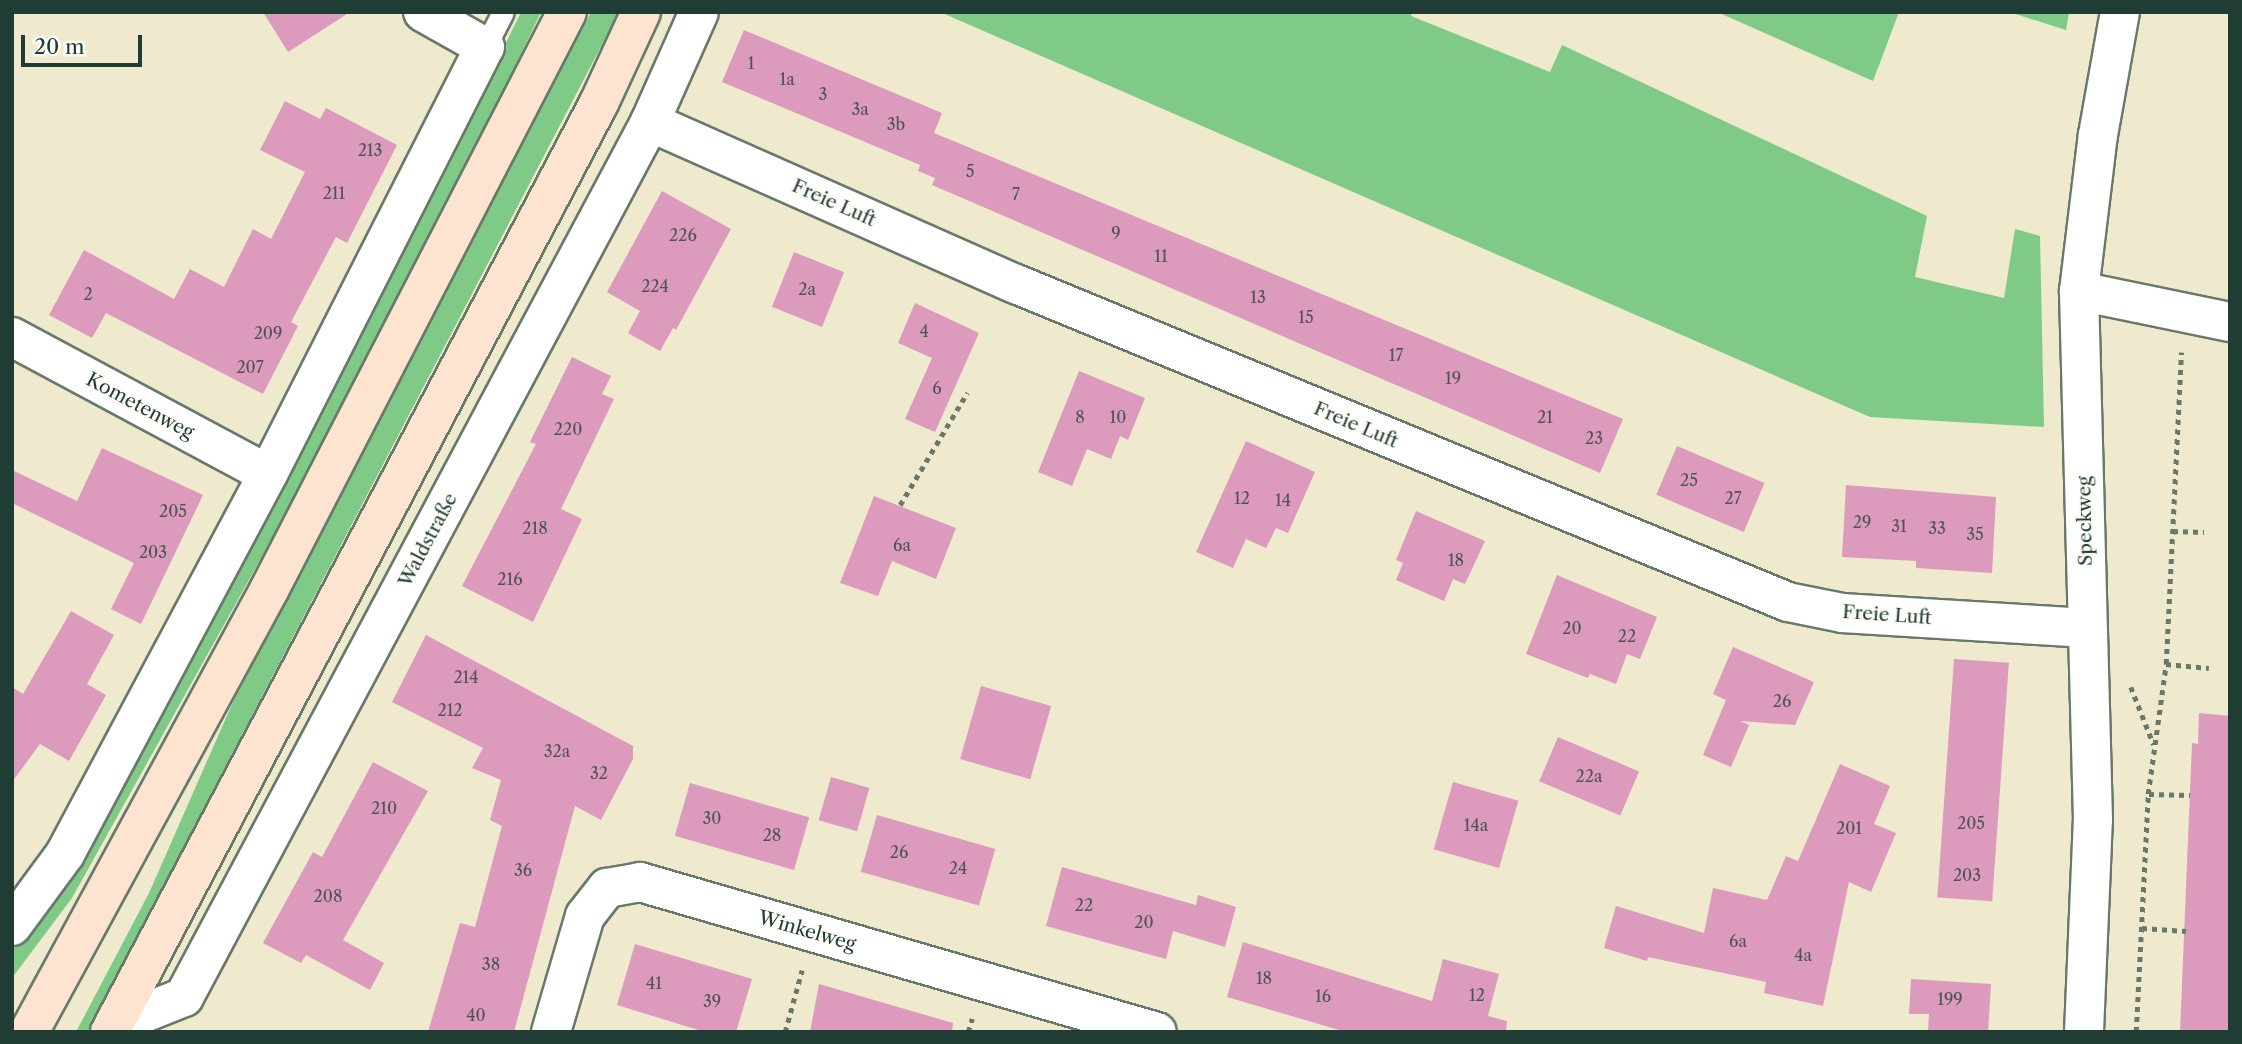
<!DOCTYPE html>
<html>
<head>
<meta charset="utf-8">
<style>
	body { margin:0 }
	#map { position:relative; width:2242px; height:1044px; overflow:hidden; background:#efe9ce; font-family:"Libre Caslon Text",serif }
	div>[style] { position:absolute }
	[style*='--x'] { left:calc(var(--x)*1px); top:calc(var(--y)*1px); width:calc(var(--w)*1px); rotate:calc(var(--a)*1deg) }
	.green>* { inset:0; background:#7fca87 }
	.building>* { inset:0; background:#dc9abd; transform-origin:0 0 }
	.path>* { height:4.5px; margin-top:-2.25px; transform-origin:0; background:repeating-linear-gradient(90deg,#68796a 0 5px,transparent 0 10px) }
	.roads { filter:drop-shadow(2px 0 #68796a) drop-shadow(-2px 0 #68796a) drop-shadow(0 2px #68796a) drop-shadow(0 -2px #68796a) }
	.service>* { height:21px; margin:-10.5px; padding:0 10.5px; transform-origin:10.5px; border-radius:10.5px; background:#fff }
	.minor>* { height:38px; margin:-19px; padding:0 19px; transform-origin:19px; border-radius:19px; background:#fff }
	.secondary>* { height:38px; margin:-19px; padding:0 19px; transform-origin:19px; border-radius:19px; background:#fde4d1 }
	span { translate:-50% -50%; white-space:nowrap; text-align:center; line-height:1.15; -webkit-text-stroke:5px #fdfcf7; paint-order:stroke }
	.number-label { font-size:16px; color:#4e5456 }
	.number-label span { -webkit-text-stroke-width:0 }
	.street-label { font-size:19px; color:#1f3d34 }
	.frame { position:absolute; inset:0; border:14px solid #1f3d34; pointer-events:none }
	.scale { position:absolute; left:21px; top:35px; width:121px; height:32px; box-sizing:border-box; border:4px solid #1f3d34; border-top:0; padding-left:9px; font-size:21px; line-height:24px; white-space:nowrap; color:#1f3d34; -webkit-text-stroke:5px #fdfcf7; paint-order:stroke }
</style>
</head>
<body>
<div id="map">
	<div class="green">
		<div style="clip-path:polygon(521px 12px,541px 12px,445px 213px,280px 524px,72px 898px,12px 978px,12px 951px,62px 887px,427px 204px)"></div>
		<div style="clip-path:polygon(591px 12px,619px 12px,87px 1032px,76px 1032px,149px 893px,233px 702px)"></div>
		<div style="clip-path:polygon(940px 12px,1412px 12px,1411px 16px,1550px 72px,1562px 45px,1927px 216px,1915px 277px,2004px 298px,2015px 229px,2040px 236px,2044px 427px,1870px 417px)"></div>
		<div style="clip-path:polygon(1717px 12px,1899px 12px,1873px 81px)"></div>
		<div style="clip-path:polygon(2009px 12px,2069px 12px,2066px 30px)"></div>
	</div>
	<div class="building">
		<div style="clip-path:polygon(263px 12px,350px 12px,288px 52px)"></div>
		<div style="clip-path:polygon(744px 30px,942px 113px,934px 133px,1623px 419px,1600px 473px,932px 185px,935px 178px,918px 171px,920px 165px,722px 82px)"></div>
		<div style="clip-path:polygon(285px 101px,320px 119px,326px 108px,397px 145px,347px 243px,336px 237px,291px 322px,298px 326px,263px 394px,106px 313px,92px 338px,49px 315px,84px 250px,174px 299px,190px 269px,224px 287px,253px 229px,271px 239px,305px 172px,260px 150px)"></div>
		<div style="clip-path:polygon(662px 191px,731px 229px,676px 330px,673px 328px,660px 351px,628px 333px,640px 311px,607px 292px)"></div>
		<div style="left:794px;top:252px;width:54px;height:59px;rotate:22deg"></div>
		<div style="clip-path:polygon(915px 303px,979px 333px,935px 432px,905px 419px,932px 358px,898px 343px)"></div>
		<div style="clip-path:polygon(572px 357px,611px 376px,602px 394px,614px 399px,561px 509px,582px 519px,533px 622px,462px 586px,536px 444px,530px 442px)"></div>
		<div style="clip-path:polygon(1079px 371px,1145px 398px,1128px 440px,1120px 436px,1111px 459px,1087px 449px,1072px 486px,1038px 472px)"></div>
		<div style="clip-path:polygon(1246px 441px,1315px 472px,1288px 533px,1276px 528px,1266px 548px,1246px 539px,1233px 568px,1196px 552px)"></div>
		<div style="left:1677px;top:446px;width:95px;height:53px;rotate:23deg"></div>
		<div style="clip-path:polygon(102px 448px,203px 495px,141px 624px,111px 609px,134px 563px,12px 503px,12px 470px,77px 501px)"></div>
		<div style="clip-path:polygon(1846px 485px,1996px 497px,1992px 573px,1916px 568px,1916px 561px,1842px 557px)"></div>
		<div style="clip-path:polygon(874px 496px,956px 528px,936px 579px,892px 561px,878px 596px,840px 583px)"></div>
		<div style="clip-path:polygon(1416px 511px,1485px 541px,1465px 584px,1453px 579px,1444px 601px,1396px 580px,1403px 563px,1396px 560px)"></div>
		<div style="clip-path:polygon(1557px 575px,1657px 617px,1640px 659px,1627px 654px,1616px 684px,1590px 674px,1588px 678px,1526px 654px)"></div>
		<div style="clip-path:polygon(71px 611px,114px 635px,87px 684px,106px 695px,69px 761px,40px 744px,12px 782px,12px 687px,23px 694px)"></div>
		<div style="clip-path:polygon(426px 635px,633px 746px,633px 759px,601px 820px,575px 806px,514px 1032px,428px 1032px,460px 923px,475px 927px,502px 826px,490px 820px,501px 780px,472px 768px,483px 748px,392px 702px)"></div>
		<div style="clip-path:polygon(1733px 647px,1814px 682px,1795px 725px,1740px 721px,1749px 725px,1731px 767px,1703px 755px,1726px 700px,1713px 694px)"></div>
		<div style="left:1954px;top:659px;width:55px;height:239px;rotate:4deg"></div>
		<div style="left:981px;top:686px;width:73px;height:76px;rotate:16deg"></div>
		<div style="clip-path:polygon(2199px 713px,2230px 716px,2230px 1032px,2180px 1032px,2192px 743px,2198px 744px)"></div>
		<div style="left:1558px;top:737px;width:88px;height:48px;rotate:23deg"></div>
		<div style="clip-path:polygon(373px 762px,428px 791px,343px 940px,384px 963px,370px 990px,306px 955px,301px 963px,263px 943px,313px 852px,322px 857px)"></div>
		<div style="clip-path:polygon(1840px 764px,1890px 786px,1874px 824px,1896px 833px,1871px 892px,1849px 882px,1823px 1006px,1764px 993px,1766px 982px,1648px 957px,1647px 961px,1604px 948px,1616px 906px,1704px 933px,1713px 888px,1767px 900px,1786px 856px,1798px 861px)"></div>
		<div style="left:831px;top:777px;width:40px;height:45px;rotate:16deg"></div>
		<div style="left:1453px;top:782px;width:68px;height:70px;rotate:16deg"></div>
		<div style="left:690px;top:783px;width:124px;height:55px;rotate:16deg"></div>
		<div style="left:877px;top:815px;width:123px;height:59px;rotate:16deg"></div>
		<div style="clip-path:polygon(1062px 867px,1196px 905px,1198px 895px,1236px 907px,1225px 947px,1173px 931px,1166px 959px,1046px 926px)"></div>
		<div style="clip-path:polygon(1243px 942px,1432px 1001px,1443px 959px,1499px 974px,1488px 1016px,1507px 1021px,1506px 1032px,1346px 1032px,1227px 997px)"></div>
		<div style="clip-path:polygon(635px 944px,752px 979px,736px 1032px,705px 1032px,617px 1005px)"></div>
		<div style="clip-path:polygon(1911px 979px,1991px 984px,1988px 1032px,1928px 1032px,1929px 1014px,1909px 1014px)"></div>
		<div style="clip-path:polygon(819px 984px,953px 1023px,952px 1032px,810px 1032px)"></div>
	</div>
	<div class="path">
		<div style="--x:900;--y:505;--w:131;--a:-59.1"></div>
		<div style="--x:2173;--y:531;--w:31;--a:2"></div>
		<div style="--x:2166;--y:664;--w:43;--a:5.3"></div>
		<div style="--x:2131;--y:687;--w:62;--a:68.4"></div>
		<div style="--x:2149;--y:794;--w:41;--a:1.4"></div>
		<div style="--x:2142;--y:928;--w:44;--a:3.9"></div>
		<div style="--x:785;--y:1032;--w:64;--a:-74.7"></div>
		<div style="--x:968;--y:1032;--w:14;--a:-73"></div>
		<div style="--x:2136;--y:1032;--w:238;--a:-87.1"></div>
		<div style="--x:2148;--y:794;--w:131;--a:-82.1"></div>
		<div style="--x:2166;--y:664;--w:312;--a:-87.2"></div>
	</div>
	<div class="roads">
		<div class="service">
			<div style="--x:485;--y:47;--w:39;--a:-63"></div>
		</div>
		<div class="minor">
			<div style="--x:650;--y:122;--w:400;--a:23.9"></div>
			<div style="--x:1016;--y:284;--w:835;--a:22.39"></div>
			<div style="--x:1788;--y:602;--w:55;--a:11.5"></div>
			<div style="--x:1842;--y:613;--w:245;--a:3.5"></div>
			<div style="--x:2079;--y:291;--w:154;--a:11.6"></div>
			<div style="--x:12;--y:337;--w:290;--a:28.2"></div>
			<div style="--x:12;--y:926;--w:89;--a:-53.6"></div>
			<div style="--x:65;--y:854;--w:431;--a:-61.9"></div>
			<div style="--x:268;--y:474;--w:479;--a:-63.1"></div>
			<div style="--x:485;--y:47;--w:71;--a:-150.6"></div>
			<div style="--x:114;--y:1025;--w:75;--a:-21.8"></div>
			<div style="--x:184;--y:997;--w:991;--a:-61.96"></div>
			<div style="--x:650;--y:122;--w:120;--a:-66"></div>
			<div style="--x:551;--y:1032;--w:121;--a:-73.7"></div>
			<div style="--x:585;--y:916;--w:36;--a:-52"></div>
			<div style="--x:607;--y:888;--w:34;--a:-10"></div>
			<div style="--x:640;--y:882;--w:538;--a:16.18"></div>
			<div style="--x:2084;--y:1032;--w:212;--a:-87.6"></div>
			<div style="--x:2093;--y:820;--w:529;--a:-91.52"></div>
			<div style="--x:2079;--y:291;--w:157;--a:-83.1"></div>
			<div style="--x:2098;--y:135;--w:125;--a:-79.9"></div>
		</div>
		<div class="secondary">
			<div style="--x:29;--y:1032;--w:503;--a:-61.5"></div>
			<div style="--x:269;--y:590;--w:650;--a:-62.73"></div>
			<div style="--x:110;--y:1032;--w:1050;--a:-62.24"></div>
			<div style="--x:599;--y:103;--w:100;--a:-65.2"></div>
		</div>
	</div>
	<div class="number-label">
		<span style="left:751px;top:63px">1</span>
		<span style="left:787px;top:79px">1a</span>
		<span style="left:823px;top:94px">3</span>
		<span style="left:860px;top:109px">3a</span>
		<span style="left:896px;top:124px">3b</span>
		<span style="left:370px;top:150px">213</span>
		<span style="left:970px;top:171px">5</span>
		<span style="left:334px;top:193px">211</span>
		<span style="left:1016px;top:194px">7</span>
		<span style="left:1116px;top:233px">9</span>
		<span style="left:683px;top:235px">226</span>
		<span style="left:1161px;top:256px">11</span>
		<span style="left:655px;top:286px">224</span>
		<span style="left:807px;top:289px">2a</span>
		<span style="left:88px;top:294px">2</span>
		<span style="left:1258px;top:297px">13</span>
		<span style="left:1306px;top:317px">15</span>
		<span style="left:924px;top:331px">4</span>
		<span style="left:268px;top:333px">209</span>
		<span style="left:1396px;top:355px">17</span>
		<span style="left:250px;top:367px">207</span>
		<span style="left:1453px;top:378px">19</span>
		<span style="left:937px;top:388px">6</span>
		<span style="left:1080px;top:417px">8</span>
		<span style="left:1118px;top:417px">10</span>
		<span style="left:1545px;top:417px">21</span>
		<span style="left:568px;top:429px">220</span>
		<span style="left:1594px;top:438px">23</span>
		<span style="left:1689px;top:480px">25</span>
		<span style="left:1242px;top:498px">12</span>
		<span style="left:1733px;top:498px">27</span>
		<span style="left:1283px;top:500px">14</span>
		<span style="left:173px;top:511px">205</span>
		<span style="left:1862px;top:522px">29</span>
		<span style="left:1899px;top:526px">31</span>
		<span style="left:535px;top:528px">218</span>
		<span style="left:1937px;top:528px">33</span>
		<span style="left:1975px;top:534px">35</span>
		<span style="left:902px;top:545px">6a</span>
		<span style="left:153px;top:552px">203</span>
		<span style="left:1456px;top:560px">18</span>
		<span style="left:510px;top:579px">216</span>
		<span style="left:1572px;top:628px">20</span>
		<span style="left:1627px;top:636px">22</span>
		<span style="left:466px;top:677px">214</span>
		<span style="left:1782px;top:701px">26</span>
		<span style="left:450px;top:710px">212</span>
		<span style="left:557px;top:751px">32a</span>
		<span style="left:599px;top:773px">32</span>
		<span style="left:1589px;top:776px">22a</span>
		<span style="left:384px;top:808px">210</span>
		<span style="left:712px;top:818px">30</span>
		<span style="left:1971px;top:823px">205</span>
		<span style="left:1476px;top:825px">14a</span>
		<span style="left:1849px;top:828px">201</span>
		<span style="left:772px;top:835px">28</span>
		<span style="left:899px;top:852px">26</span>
		<span style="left:958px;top:868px">24</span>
		<span style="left:523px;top:870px">36</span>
		<span style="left:1967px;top:875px">203</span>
		<span style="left:328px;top:896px">208</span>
		<span style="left:1084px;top:905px">22</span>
		<span style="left:1144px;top:922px">20</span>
		<span style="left:1738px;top:941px">6a</span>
		<span style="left:1803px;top:955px">4a</span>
		<span style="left:491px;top:964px">38</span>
		<span style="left:1264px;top:978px">18</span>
		<span style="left:654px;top:983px">41</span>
		<span style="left:1477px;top:995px">12</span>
		<span style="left:1323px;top:996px">16</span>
		<span style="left:1950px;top:999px">199</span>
		<span style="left:712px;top:1001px">39</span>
		<span style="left:476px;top:1015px">40</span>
	</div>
	<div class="street-label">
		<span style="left:834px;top:203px;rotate:24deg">Freie Luft</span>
		<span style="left:140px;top:406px;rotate:28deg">Kometenweg</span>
		<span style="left:1356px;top:425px;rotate:23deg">Freie Luft</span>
		<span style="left:2085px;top:521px;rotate:-91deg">Speckweg</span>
		<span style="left:428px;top:540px;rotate:-62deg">Waldstraße</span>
		<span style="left:1887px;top:615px;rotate:4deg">Freie Luft</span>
		<span style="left:807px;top:931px;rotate:16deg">Winkelweg</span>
	</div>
	<div class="frame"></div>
	<div class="scale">20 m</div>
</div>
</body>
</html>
